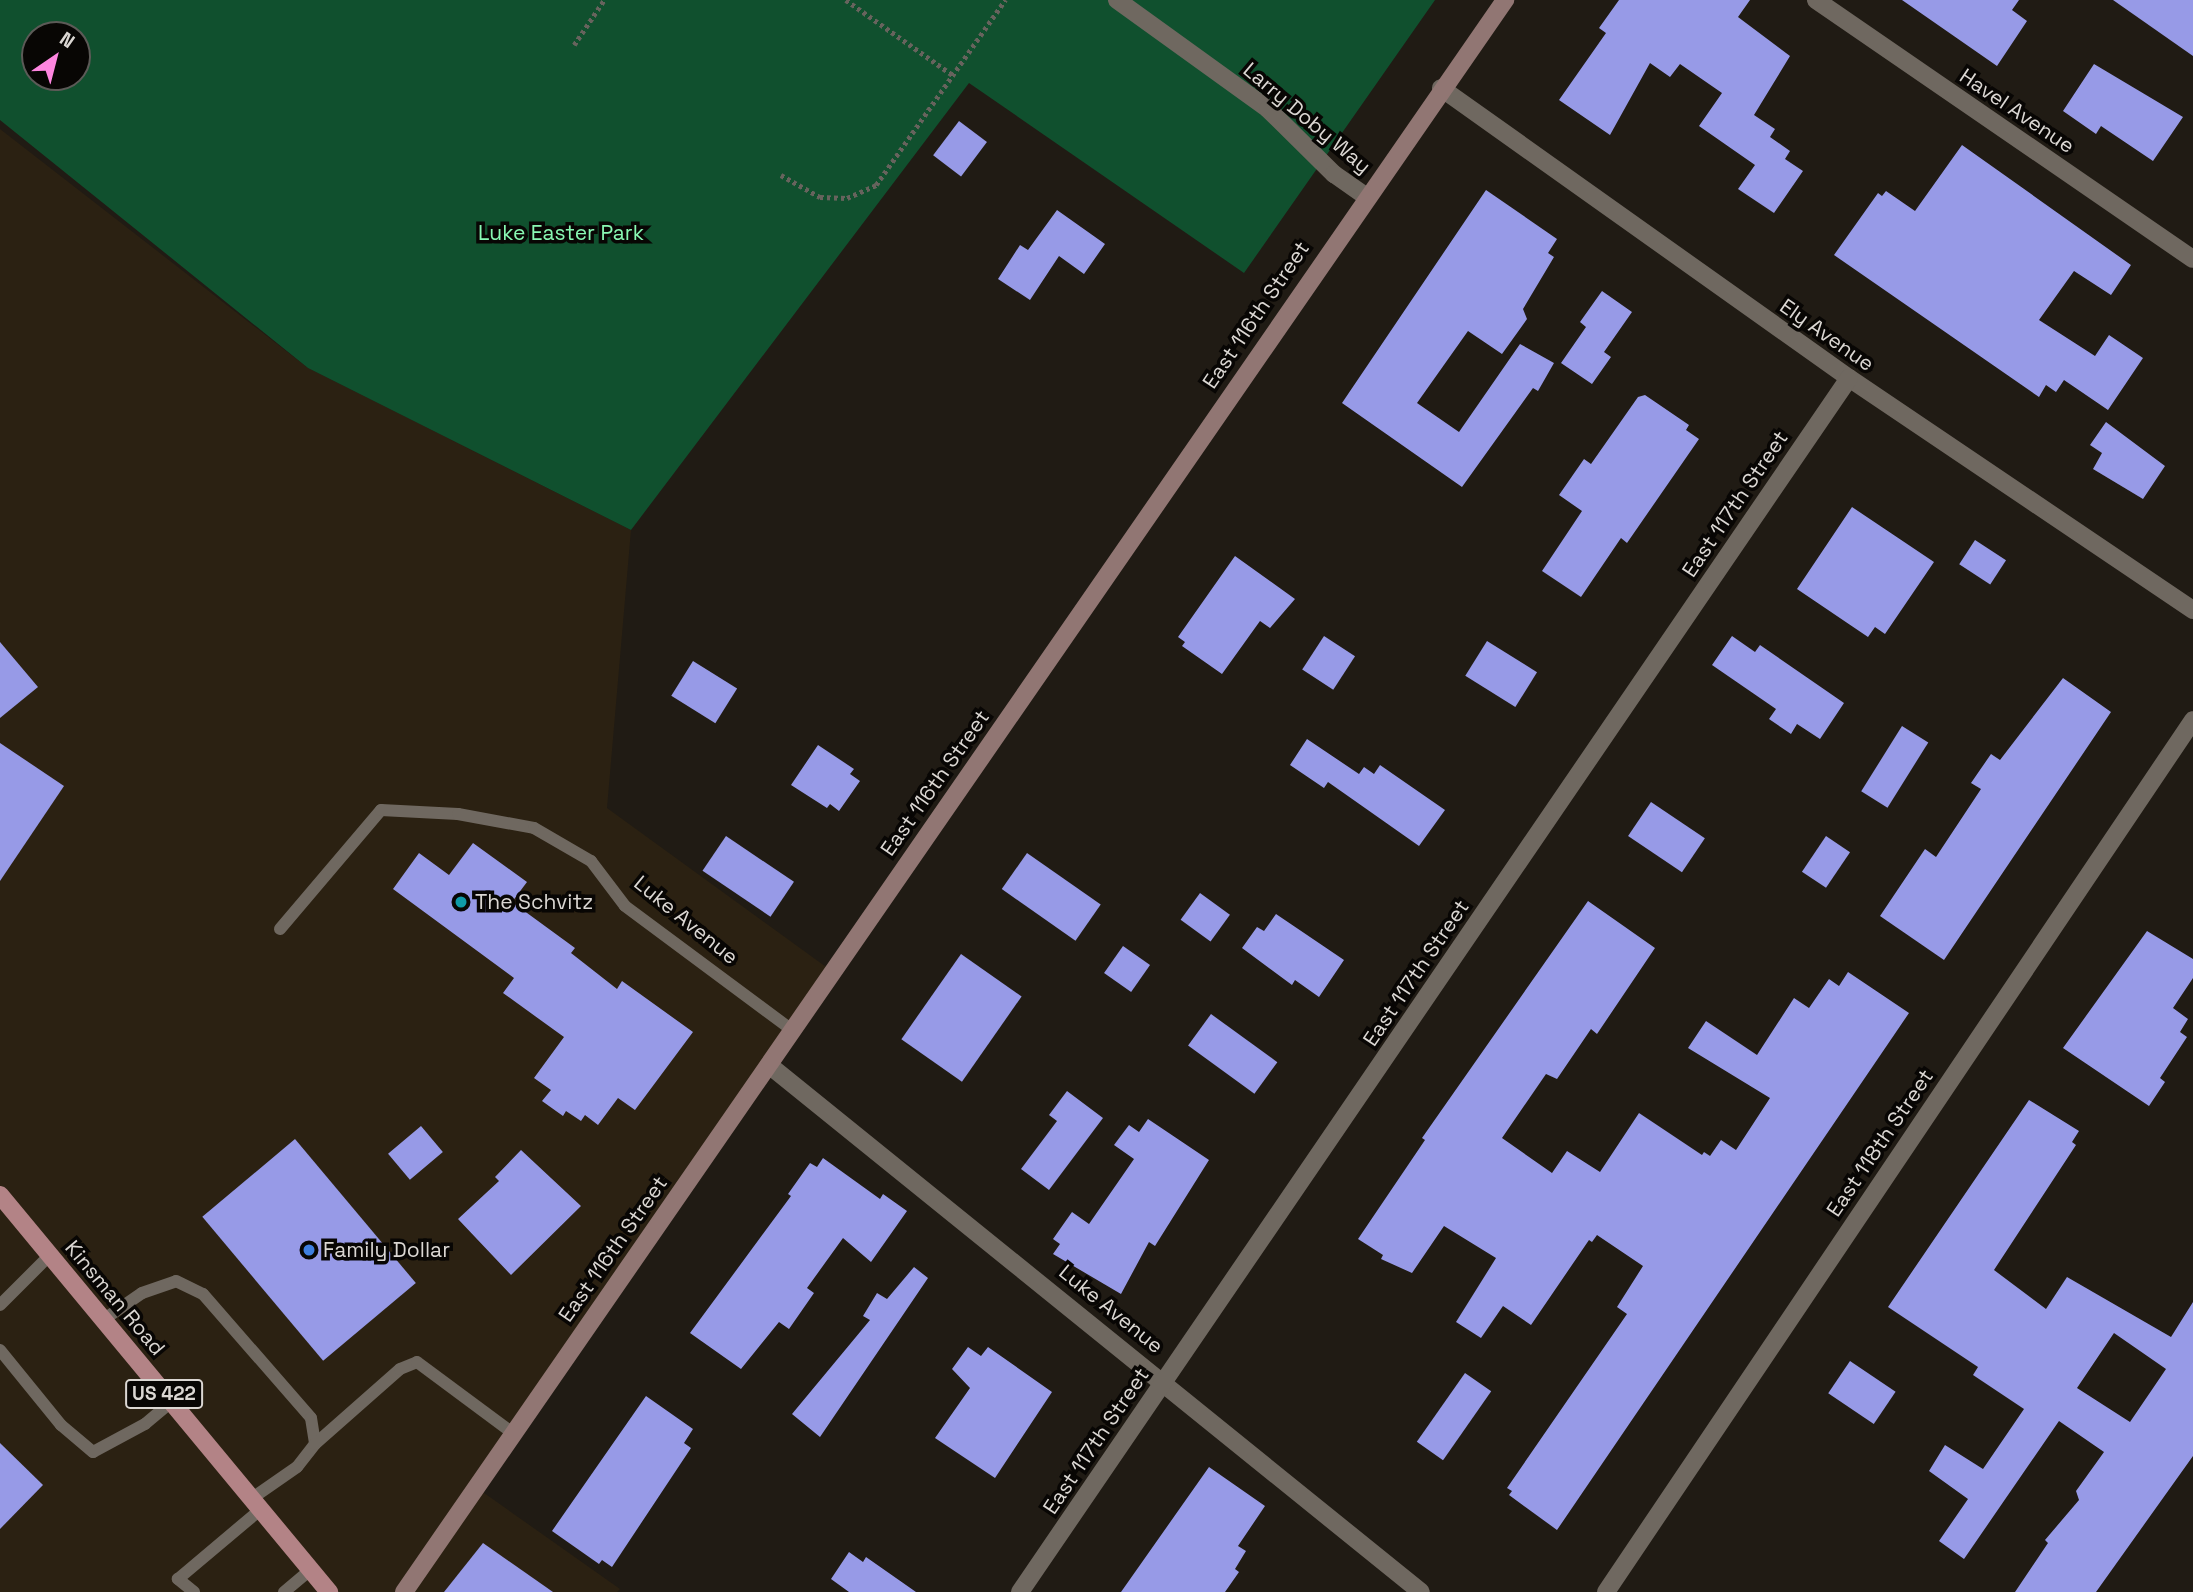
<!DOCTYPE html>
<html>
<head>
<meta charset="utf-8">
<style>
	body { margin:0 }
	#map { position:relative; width:2193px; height:1592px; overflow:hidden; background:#201b14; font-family:"Space Grotesk",sans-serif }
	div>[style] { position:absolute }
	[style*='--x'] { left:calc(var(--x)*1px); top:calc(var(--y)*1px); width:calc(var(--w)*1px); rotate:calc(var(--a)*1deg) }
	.commercial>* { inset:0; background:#2b2112 }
	.green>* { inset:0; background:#10502e }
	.building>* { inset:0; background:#979ae7; transform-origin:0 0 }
	.path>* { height:4.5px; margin-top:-2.25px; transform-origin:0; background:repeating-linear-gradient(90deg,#67635d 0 3.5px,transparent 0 7px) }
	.service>* { height:12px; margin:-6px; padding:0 6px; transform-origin:6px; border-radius:6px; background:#6f6860 }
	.minor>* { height:18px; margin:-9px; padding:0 9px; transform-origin:9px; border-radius:9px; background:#6f6860 }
	.secondary>* { height:18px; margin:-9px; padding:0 9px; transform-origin:9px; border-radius:9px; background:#917673 }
	.primary>* { height:18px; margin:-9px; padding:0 9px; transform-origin:9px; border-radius:9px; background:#b38386 }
	.dots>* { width:19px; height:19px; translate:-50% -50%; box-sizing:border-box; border:4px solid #080604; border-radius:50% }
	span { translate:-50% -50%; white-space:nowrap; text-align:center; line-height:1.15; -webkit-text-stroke:7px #080604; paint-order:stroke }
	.shield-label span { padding:2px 5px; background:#080604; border:2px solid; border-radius:5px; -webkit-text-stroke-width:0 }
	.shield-label { font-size:19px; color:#dbd7d3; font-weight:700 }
	.street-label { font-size:21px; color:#dbd7d3 }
	.park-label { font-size:21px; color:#89f8b3 }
	.poi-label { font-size:21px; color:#dbd7d3 }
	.left { translate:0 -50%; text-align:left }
	.north { position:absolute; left:21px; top:21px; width:70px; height:70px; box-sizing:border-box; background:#080604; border:2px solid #5c5a57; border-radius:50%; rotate:35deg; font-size:19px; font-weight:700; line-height:28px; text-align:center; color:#dbd7d3 }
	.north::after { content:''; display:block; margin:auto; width:24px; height:32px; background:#fe86e0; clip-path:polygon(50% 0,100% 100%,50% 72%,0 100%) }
</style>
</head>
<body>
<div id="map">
	<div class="commercial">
		<div style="clip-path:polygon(0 129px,308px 368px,631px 530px,607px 808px,833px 972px,477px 1488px,620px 1589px,617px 1592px,0 1592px)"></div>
	</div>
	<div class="green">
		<div style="clip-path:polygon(evenodd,0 0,1435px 0,1244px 273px,969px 83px,631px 530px,308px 368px,0 120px,0 0,35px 35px,77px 35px,77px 77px,35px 77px,35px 35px)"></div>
	</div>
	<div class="building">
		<div style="clip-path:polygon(1619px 0,1750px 0,1738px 17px,1790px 56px,1754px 115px,1775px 129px,1770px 137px,1790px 151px,1785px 159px,1803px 171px,1774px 213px,1738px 189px,1755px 165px,1699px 126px,1722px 93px,1680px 64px,1670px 77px,1650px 63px,1610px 135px,1559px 100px,1606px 33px,1599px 28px)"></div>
		<div style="clip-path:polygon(1902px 0,2019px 0,2012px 10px,2027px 21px,1997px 66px)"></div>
		<div style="clip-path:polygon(2113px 0,2193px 0,2193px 56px)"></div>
		<div style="clip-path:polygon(2094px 64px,2183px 117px,2153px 161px,2101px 126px,2096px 134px,2063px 111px)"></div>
		<div style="left:959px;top:121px;width:35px;height:43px;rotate:37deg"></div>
		<div style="clip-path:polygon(1962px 145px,2131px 265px,2111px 295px,2074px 271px,2039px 320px,2095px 356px,2109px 335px,2143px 358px,2108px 410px,2064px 380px,2056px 392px,2046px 385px,2039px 397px,1834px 255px,1878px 193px,1882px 196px,1886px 191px,1915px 211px)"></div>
		<div style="clip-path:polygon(1486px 190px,1557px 239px,1548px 253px,1554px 257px,1523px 309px,1527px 319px,1502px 354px,1468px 331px,1417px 403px,1459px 432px,1520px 344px,1554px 363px,1538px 391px,1533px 388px,1462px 487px,1342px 403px)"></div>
		<div style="clip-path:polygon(1057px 210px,1105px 244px,1084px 274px,1059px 256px,1030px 300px,998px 279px,1020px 245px,1028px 250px)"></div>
		<div style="clip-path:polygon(1602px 291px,1632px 312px,1604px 352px,1611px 357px,1592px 384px,1561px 363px,1586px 327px,1580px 322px)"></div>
		<div style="clip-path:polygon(1645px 395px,1689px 425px,1686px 430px,1699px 439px,1627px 543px,1621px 538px,1581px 597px,1542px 571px,1582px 511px,1559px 495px,1584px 459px,1591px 464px,1638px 397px)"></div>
		<div style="clip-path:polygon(2106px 422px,2165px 466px,2143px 499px,2093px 469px,2102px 453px,2090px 445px)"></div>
		<div style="clip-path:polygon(1852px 507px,1934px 562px,1885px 634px,1875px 627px,1868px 637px,1797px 589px)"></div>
		<div style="left:1975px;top:540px;width:37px;height:29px;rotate:33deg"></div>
		<div style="clip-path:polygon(1235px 556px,1295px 599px,1270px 628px,1260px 621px,1222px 674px,1182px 646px,1185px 642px,1178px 637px)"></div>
		<div style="left:1324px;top:636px;width:37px;height:40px;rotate:33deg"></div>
		<div style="clip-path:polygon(1732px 636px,1755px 652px,1760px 645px,1844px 703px,1820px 739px,1797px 724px,1791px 734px,1769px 719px,1776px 709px,1712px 665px)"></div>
		<div style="left:1487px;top:641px;width:59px;height:41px;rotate:32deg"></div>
		<div style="clip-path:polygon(0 642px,38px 687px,0 718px)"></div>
		<div style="left:693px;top:661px;width:52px;height:41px;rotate:32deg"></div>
		<div style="clip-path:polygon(2063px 678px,2111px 712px,1944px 960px,1880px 916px,1925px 849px,1936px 857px,1981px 789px,1971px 783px,1991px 754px,2000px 760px)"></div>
		<div style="left:1902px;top:726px;width:31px;height:77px;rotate:32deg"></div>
		<div style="clip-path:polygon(1307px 739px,1359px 774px,1364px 767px,1374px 774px,1380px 765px,1445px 810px,1419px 846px,1328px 782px,1324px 788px,1290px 765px)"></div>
		<div style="clip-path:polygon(0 743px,64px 786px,0 881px)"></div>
		<div style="clip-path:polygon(818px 745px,854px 769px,850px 774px,860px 781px,839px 811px,830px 804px,827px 808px,791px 785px)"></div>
		<div style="left:1651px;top:802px;width:65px;height:41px;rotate:34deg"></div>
		<div style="left:726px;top:836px;width:82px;height:42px;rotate:34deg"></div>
		<div style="left:1826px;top:836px;width:29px;height:43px;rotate:34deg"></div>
		<div style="clip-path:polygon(473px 843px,527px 882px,512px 902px,575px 948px,571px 953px,617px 989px,622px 981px,693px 1032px,635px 1110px,618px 1098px,598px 1125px,585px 1115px,581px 1121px,566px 1111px,563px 1116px,542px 1101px,551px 1090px,534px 1078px,564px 1037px,503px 993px,514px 978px,393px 889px,419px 853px,449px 875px)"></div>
		<div style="left:1027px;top:853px;width:90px;height:44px;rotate:35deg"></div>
		<div style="left:1200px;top:893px;width:37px;height:33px;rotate:36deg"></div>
		<div style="clip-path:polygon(1588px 901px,1655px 948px,1597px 1034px,1591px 1029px,1557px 1079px,1546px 1074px,1502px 1138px,1552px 1173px,1567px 1151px,1600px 1172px,1639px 1113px,1702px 1155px,1704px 1152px,1710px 1156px,1721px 1140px,1736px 1150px,1770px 1098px,1688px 1048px,1706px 1021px,1757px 1055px,1794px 998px,1809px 1008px,1829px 979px,1839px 986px,1848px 972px,1909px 1013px,1557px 1530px,1509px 1495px,1512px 1491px,1507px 1488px,1627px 1314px,1617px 1307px,1643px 1266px,1597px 1235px,1592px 1242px,1589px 1240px,1531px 1325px,1503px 1306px,1481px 1338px,1456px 1322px,1496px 1258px,1444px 1226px,1412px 1273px,1381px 1259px,1383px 1255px,1358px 1239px,1425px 1140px,1422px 1138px)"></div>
		<div style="clip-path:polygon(1276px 914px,1344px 960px,1319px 997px,1295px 980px,1292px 985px,1242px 948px,1257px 927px,1264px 931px)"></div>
		<div style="clip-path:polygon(2147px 931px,2193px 959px,2193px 978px,2173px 1008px,2188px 1019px,2180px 1032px,2187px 1037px,2160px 1078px,2165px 1082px,2149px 1106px,2063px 1048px)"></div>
		<div style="left:1123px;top:946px;width:33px;height:33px;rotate:35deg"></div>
		<div style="left:961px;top:954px;width:74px;height:104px;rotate:35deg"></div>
		<div style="left:1211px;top:1014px;width:82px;height:39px;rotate:36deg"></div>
		<div style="clip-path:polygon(1067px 1091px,1103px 1118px,1049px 1190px,1021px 1169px,1057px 1121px,1049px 1115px)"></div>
		<div style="clip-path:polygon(evenodd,2029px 1100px,2079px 1131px,2072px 1142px,2076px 1145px,1994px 1270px,2046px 1309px,2067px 1277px,2171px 1337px,2193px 1302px,2193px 1456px,2096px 1592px,2015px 1592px,2048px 1543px,2045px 1540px,2079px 1500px,2076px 1491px,2104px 1452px,2059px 1421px,1964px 1559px,1939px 1541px,1968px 1499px,1929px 1471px,1945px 1445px,1983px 1469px,2024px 1409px,1973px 1375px,1978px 1367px,1888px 1307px,2029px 1100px,2114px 1333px,2166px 1369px,2130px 1422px,2077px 1388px,2114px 1333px)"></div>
		<div style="clip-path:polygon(1148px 1119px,1209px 1160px,1155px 1246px,1149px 1242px,1121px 1294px,1053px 1254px,1060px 1244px,1053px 1239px,1072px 1212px,1089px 1224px,1134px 1159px,1114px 1145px,1129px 1125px,1139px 1132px)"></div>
		<div style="left:421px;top:1126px;width:34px;height:43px;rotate:50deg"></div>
		<div style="left:295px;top:1139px;width:188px;height:121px;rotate:50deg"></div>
		<div style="clip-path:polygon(521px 1150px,581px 1206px,511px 1275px,458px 1219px,499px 1181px,495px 1177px)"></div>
		<div style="clip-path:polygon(823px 1158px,880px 1199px,883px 1194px,907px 1211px,871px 1262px,843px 1238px,807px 1288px,814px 1293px,789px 1329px,779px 1322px,741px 1369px,690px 1333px,791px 1196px,788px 1194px,810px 1163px,817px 1167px)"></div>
		<div style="clip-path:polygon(914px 1267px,928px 1278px,820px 1437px,792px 1414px,870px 1320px,863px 1316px,877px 1293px,887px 1299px)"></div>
		<div style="clip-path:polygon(968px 1347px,981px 1356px,988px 1347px,1052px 1392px,995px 1478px,935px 1438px,970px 1388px,952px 1369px)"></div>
		<div style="left:1850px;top:1361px;width:55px;height:39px;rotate:34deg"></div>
		<div style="left:1465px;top:1373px;width:32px;height:84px;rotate:35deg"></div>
		<div style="clip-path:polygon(646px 1396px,693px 1429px,684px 1443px,691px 1448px,612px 1567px,602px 1560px,599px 1564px,552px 1531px)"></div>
		<div style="clip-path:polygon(0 1443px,43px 1485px,0 1529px)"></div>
		<div style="clip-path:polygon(1209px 1467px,1265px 1506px,1238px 1546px,1246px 1551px,1235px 1569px,1239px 1572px,1225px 1592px,1121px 1592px)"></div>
		<div style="clip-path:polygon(483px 1543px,553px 1592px,444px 1592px)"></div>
		<div style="clip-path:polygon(849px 1552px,863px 1562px,866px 1557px,916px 1592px,849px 1592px,831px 1579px)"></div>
	</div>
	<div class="path">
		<div style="--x:846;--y:0;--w:132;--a:35.1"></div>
		<div style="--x:574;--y:45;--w:54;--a:-56.3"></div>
		<div style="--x:781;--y:175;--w:45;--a:29.4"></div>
		<div style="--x:820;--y:197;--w:27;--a:2"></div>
		<div style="--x:847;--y:198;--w:32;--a:-24"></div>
		<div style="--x:876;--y:185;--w:226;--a:-55.1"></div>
	</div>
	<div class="service">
		<div style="--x:280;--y:929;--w:156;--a:-49.7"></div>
		<div style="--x:381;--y:810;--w:77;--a:3"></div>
		<div style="--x:458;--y:814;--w:77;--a:10.4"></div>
		<div style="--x:534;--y:828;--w:66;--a:30.1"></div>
		<div style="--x:591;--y:861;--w:56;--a:52.9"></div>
		<div style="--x:625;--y:906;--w:208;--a:36.6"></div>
		<div style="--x:0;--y:1305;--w:71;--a:-45"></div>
		<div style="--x:103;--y:1320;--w:47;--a:-34.7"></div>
		<div style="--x:142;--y:1293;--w:36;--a:-19"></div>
		<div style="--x:176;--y:1281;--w:30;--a:26"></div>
		<div style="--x:203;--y:1294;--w:164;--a:48.9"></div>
		<div style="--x:311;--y:1418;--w:26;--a:81"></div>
		<div style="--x:315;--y:1444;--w:29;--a:128"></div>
		<div style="--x:297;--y:1467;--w:56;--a:145.2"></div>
		<div style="--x:0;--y:1350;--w:97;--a:50.9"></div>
		<div style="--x:61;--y:1425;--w:42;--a:40.2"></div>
		<div style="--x:93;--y:1452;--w:59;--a:-28.3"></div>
		<div style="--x:145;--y:1424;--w:34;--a:-40"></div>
		<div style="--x:315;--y:1444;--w:113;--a:-41.4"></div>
		<div style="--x:400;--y:1369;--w:18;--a:-22"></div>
		<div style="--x:417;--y:1362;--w:121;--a:36.6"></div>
		<div style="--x:194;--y:1592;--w:21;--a:-141"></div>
		<div style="--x:178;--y:1579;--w:109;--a:-40.1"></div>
		<div style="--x:284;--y:1592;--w:34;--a:-40"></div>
	</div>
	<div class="minor">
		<div style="--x:1117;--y:0;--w:186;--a:35.8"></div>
		<div style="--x:1268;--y:109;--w:93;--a:44.6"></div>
		<div style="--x:1334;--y:174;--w:39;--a:35"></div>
		<div style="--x:1816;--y:0;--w:457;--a:34.5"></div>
		<div style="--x:1441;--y:88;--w:501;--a:35.4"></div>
		<div style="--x:1849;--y:378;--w:415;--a:34"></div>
		<div style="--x:769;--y:1065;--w:838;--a:38.95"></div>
		<div style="--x:1020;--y:1592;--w:1470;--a:-55.67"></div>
		<div style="--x:1606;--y:1592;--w:1051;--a:-56.05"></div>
	</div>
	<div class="secondary">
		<div style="--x:404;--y:1592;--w:1936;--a:-55.33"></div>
	</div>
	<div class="primary">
		<div style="--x:0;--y:1195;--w:516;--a:50.35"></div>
	</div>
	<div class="dots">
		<div style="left:461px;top:902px;background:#0f9aa8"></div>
		<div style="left:309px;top:1250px;background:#3f7fe0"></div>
	</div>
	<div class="shield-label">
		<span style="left:164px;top:1394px">US 422</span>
	</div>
	<div class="street-label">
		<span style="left:2017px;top:111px;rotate:34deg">Havel Avenue</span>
		<span style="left:1307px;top:118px;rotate:40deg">Larry Doby Way</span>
		<span style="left:1256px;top:315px;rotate:-56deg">East 116th Street</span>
		<span style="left:1827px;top:335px;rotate:35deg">Ely Avenue</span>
		<span style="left:1735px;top:504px;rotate:-56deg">East 117th Street</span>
		<span style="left:935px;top:783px;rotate:-55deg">East 116th Street</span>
		<span style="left:686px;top:920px;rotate:39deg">Luke Avenue</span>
		<span style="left:1416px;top:973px;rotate:-56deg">East 117th Street</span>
		<span style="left:1880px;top:1143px;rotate:-56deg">East 118th Street</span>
		<span style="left:613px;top:1249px;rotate:-55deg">East 116th Street</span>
		<span style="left:115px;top:1298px;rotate:50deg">Kinsman Road</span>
		<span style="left:1111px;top:1309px;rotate:39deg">Luke Avenue</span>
		<span style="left:1096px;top:1441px;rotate:-56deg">East 117th Street</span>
	</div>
	<div class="park-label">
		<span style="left:561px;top:233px">Luke Easter Park</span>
	</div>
	<div class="poi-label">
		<span class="left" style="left:475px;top:902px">The Schvitz</span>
		<span class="left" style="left:323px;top:1250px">Family Dollar</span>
	</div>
	<div class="north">N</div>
</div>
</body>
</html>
